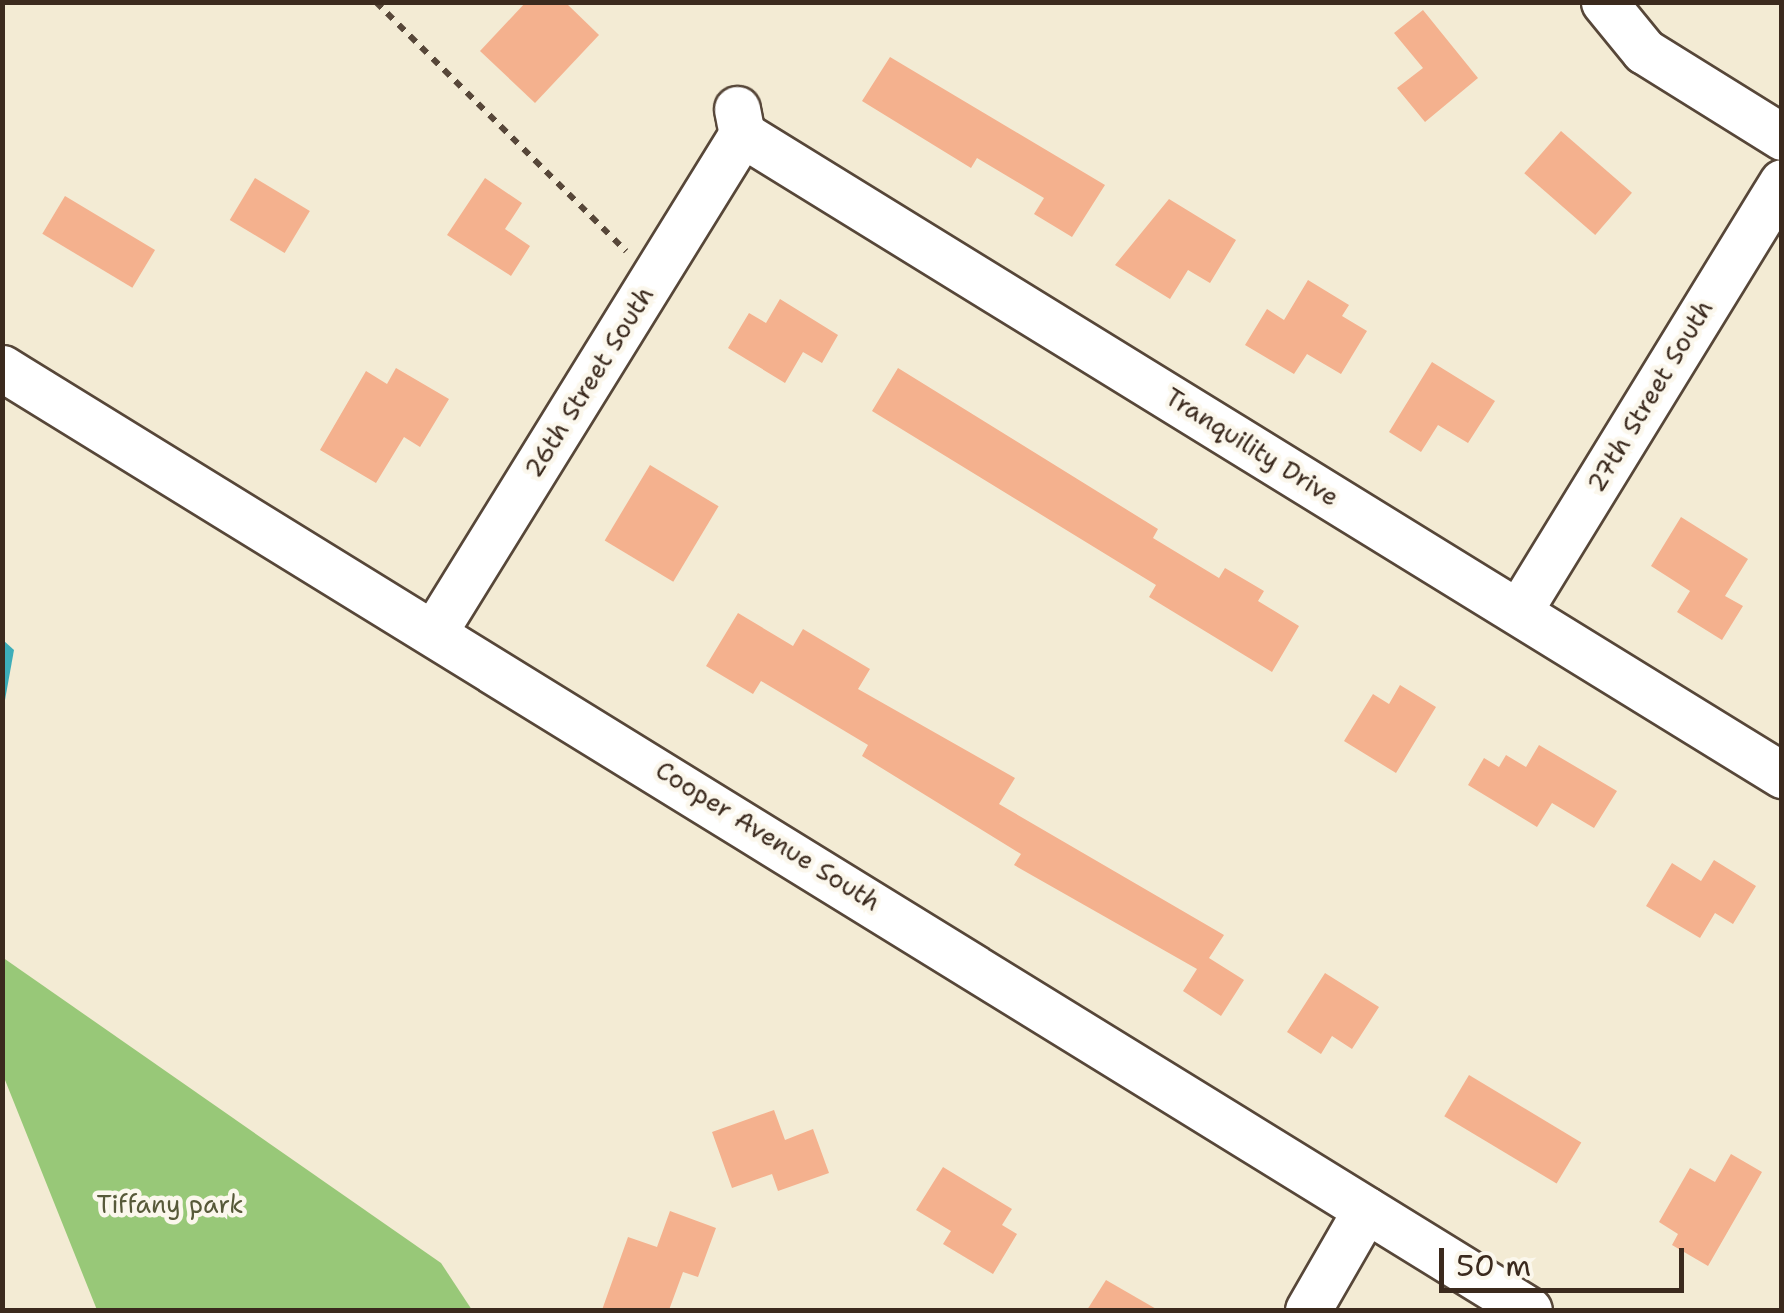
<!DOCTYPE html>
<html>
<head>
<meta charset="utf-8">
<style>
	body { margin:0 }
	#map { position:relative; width:1784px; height:1313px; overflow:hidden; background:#f3ebd4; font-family:"Shantell Sans",sans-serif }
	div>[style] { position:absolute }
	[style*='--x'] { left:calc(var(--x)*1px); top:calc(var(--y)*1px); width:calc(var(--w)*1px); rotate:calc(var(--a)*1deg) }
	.green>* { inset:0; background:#98c878 }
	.water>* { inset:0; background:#3dadb9 }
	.building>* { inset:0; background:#f4b18e; transform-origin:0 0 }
	.path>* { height:6px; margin-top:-3px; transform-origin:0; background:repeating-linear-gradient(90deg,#574739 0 8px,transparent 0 16px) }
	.roads { filter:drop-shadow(2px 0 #574739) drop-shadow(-2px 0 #574739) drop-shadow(0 2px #574739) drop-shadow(0 -2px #574739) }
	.minor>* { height:45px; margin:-22.5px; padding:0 22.5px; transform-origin:22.5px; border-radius:22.5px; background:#fff }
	span { translate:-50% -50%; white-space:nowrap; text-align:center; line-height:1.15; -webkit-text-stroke:9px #fbf7ec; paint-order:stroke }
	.street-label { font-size:25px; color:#3b2a1e }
	.park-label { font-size:25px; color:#575939 }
	.frame { position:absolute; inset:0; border:5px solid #3b2a1e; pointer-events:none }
	.scale { position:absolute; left:1439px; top:1248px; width:245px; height:45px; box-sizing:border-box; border:5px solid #3b2a1e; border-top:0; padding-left:12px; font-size:30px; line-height:35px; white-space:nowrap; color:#3b2a1e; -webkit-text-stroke:8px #fbf7ec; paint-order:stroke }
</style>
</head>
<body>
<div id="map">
	<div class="green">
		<div style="clip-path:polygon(2px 957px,441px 1263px,472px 1310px,97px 1310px,3px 1075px)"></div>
	</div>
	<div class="water">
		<div style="clip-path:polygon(3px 640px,14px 650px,3px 711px)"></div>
	</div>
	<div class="building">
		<div style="clip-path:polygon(526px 2px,565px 2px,599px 35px,535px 103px,480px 51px)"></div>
		<div style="clip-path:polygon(1423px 10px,1478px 78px,1425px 122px,1397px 88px,1423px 68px,1394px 33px)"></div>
		<div style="clip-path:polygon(890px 57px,1105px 185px,1072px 237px,1034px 214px,1044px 198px,977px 158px,971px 168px,862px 101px)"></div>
		<div style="left:1561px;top:131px;width:94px;height:56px;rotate:41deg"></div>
		<div style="left:255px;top:178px;width:64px;height:49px;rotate:31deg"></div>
		<div style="clip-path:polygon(485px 178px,522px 203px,505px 229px,530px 246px,511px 276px,447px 235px)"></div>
		<div style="left:65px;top:196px;width:105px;height:44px;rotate:31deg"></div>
		<div style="clip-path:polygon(1169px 199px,1236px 240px,1210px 283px,1188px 270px,1170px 299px,1115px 265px)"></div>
		<div style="clip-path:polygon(1308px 280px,1349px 305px,1342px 316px,1367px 331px,1341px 374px,1307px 354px,1294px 374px,1245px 345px,1267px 309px,1284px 320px)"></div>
		<div style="clip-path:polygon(780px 299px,838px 335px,822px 363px,803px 352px,785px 383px,728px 348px,749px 313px,766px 323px)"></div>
		<div style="clip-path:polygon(1432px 362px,1495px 401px,1468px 443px,1438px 425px,1421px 452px,1389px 432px)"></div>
		<div style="clip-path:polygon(396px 368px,449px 399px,420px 447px,404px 437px,376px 483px,320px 450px,366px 371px,387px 384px)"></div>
		<div style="clip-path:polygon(898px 368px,1158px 529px,1153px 538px,1219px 578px,1225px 568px,1264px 591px,1258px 601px,1299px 626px,1272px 672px,1149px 597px,1156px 585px,872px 411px)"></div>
		<div style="left:650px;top:465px;width:80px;height:88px;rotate:31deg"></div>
		<div style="clip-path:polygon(1681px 517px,1748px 559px,1725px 596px,1743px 606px,1722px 640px,1677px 612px,1690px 591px,1651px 566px)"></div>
		<div style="clip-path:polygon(738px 613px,793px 646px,803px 629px,870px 669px,858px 689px,1015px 778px,999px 804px,1224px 935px,1209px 958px,1244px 980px,1221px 1016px,1183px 991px,1197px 969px,1014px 865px,1021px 854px,862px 756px,868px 745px,761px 681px,753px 694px,706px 666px)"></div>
		<div style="clip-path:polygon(1400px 685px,1436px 707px,1396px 773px,1344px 741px,1373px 694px,1389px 704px)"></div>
		<div style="clip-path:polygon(1539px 745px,1617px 791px,1594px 828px,1552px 803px,1537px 827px,1468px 785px,1484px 758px,1499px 767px,1506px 755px,1526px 767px)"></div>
		<div style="clip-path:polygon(1714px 860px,1756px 886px,1733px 924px,1715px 913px,1700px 938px,1646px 906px,1672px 863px,1701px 881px)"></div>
		<div style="clip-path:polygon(1325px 973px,1379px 1007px,1352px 1049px,1332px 1036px,1321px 1054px,1287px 1032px)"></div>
		<div style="left:1469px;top:1075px;width:131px;height:48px;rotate:31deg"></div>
		<div style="clip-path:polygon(774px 1110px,785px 1140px,813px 1129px,829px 1173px,778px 1191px,772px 1174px,732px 1188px,712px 1132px)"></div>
		<div style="clip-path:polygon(1731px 1154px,1762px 1172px,1708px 1266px,1672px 1245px,1678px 1234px,1659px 1222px,1690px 1168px,1715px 1182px)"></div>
		<div style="clip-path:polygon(943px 1167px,1012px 1209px,1002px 1225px,1017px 1234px,993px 1274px,943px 1244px,951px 1231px,916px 1210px)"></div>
		<div style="clip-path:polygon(670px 1211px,716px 1228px,698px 1277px,683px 1272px,669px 1310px,602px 1310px,628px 1237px,657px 1247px)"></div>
		<div style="clip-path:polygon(1106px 1280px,1158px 1310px,1087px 1310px)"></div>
	</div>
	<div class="path">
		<div style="--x:376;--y:2;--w:353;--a:44.9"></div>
	</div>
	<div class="roads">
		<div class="minor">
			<div style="--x:1604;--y:2;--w:63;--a:50.8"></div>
			<div style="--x:1644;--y:51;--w:163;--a:31.9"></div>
			<div style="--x:737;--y:109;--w:25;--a:79"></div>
			<div style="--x:742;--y:134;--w:1222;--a:31.65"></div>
			<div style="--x:2;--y:368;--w:1794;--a:31.67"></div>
			<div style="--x:1519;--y:611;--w:503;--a:-58.49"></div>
			<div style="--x:436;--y:629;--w:582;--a:-58.28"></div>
			<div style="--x:1308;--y:1310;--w:116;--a:-60.1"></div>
		</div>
	</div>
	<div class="street-label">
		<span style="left:589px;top:382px;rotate:-58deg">26th Street South</span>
		<span style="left:1650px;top:396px;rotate:-59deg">27th Street South</span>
		<span style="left:1252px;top:447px;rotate:32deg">Tranquility Drive</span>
		<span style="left:768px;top:836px;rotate:32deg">Cooper Avenue South</span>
	</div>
	<div class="park-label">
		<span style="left:170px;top:1204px">Tiffany park</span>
	</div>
	<div class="frame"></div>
	<div class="scale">50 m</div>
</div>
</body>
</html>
